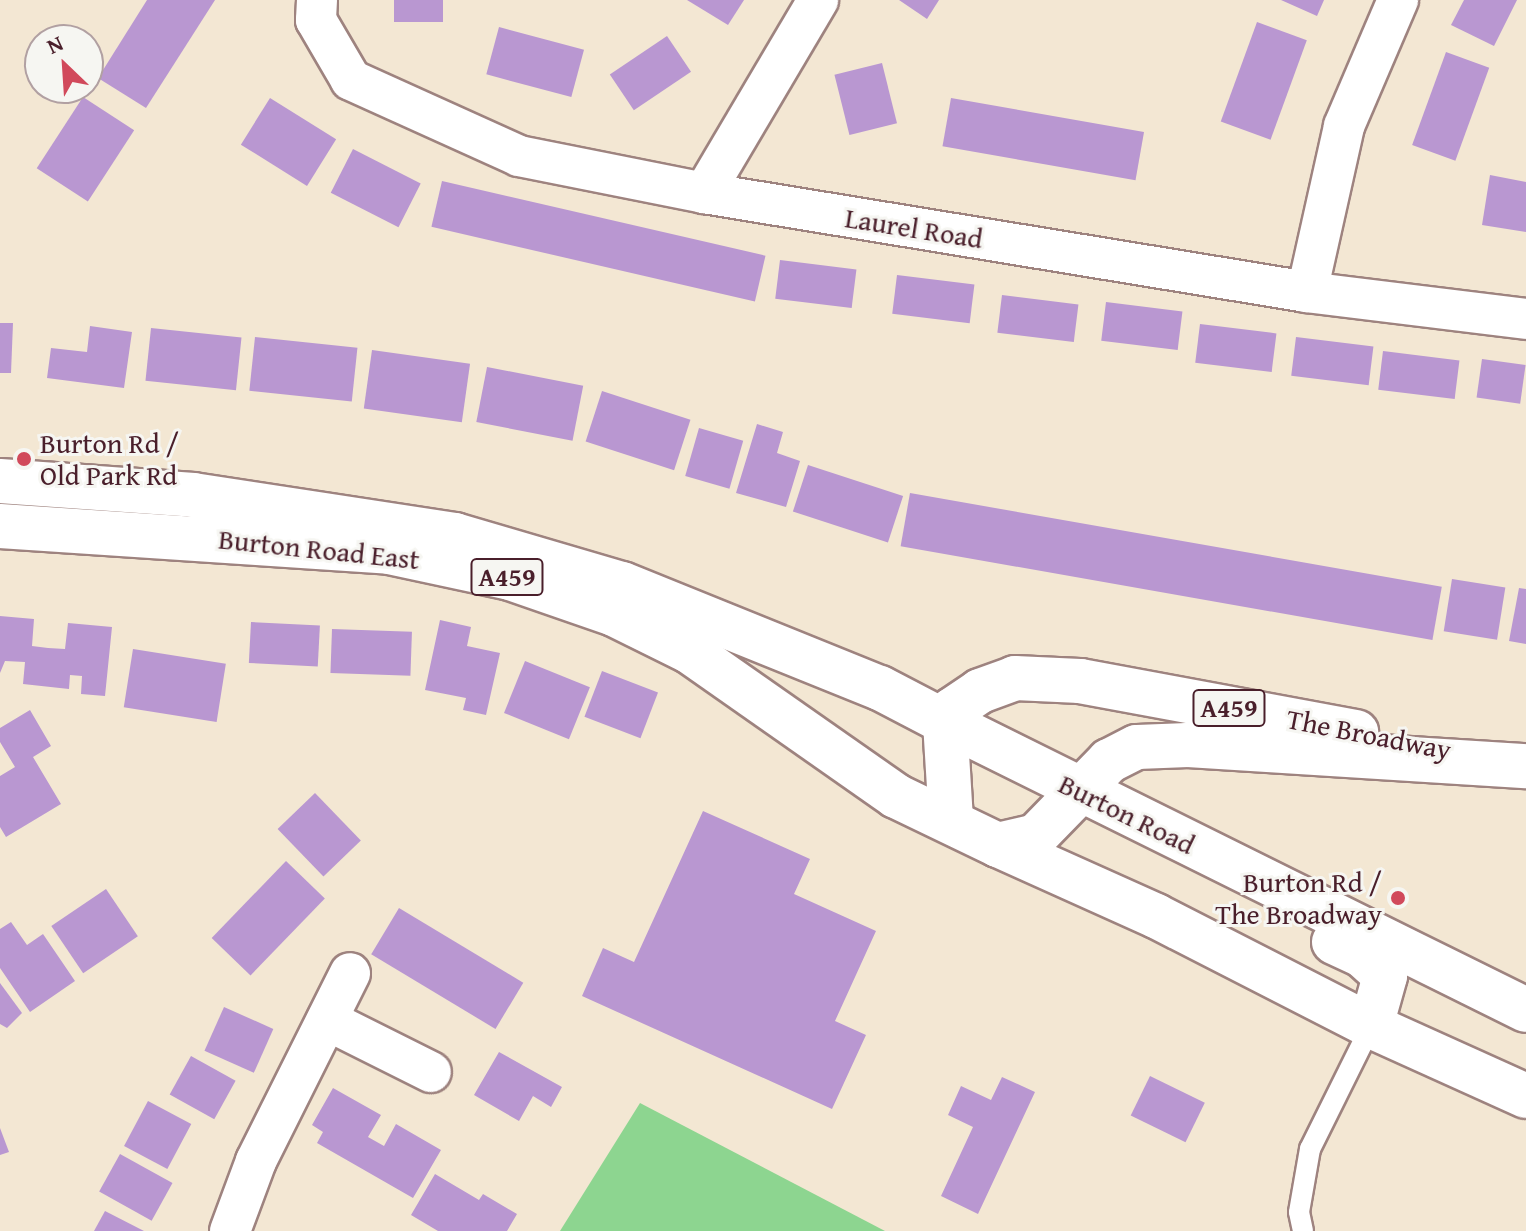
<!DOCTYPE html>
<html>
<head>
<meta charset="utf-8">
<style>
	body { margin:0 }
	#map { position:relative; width:1526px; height:1231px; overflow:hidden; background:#f3e7d3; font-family:"Gentium Book Plus",serif }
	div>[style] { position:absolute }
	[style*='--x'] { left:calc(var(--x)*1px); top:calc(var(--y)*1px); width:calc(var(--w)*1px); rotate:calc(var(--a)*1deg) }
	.green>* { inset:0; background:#8dd590 }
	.building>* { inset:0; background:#b997d1; transform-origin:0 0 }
	.roads { filter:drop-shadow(2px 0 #9e837f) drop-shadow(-2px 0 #9e837f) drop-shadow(0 2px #9e837f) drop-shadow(0 -2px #9e837f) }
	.service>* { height:20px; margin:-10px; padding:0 10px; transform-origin:10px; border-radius:10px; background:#fff }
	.minor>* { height:40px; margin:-20px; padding:0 20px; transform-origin:20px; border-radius:20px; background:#fff }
	.secondary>* { height:44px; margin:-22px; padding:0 22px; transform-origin:22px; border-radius:22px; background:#fff }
	.primary>* { height:44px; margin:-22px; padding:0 22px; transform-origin:22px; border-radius:22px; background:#fff }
	.dots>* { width:22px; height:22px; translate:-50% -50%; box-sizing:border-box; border:4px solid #f6f6f2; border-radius:50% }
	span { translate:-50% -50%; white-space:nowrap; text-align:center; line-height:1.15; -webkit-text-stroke:6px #f6f6f2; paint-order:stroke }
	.shield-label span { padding:2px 6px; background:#f6f6f2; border:2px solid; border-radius:6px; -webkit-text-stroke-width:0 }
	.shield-label { font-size:26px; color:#4a1f2b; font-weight:700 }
	.street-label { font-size:28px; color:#4a1f2b }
	.poi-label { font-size:28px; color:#4a1f2b }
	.left { translate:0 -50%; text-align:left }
	.right { translate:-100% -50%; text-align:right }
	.north { position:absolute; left:24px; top:24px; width:80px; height:80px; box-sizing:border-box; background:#f6f6f2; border:2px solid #b1a0a2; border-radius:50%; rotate:335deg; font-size:22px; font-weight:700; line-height:32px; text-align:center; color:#4a1f2b }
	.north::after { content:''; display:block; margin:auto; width:28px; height:36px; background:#d1495b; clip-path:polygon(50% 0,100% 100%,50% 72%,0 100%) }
</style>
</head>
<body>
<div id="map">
	<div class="green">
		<div style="clip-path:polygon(640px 1103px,885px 1231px,560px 1231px)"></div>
	</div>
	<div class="building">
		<div style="clip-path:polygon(147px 0,215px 0,146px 108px,98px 78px)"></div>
		<div style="left:394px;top:0;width:49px;height:22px"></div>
		<div style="clip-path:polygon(687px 0,744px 0,728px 25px)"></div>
		<div style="clip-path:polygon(899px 0,939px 0,927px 19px)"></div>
		<div style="clip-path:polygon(1281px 0,1324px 0,1317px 16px)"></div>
		<div style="clip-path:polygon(1464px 0,1517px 0,1494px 46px,1451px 25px)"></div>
		<div style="left:1257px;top:22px;width:53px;height:106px;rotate:20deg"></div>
		<div style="left:499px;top:27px;width:88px;height:49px;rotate:15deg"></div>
		<div style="left:667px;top:36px;width:43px;height:69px;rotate:56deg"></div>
		<div style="left:1446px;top:52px;width:46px;height:99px;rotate:20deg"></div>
		<div style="left:882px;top:63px;width:62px;height:49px;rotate:76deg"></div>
		<div style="left:83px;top:97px;width:61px;height:85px;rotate:33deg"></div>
		<div style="left:270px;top:98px;width:78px;height:55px;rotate:32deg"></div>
		<div style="left:951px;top:98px;width:196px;height:49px;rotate:10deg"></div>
		<div style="left:353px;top:149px;width:76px;height:49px;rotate:27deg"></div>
		<div style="clip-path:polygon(1490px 175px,1526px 182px,1526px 232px,1482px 225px)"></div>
		<div style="left:442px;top:181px;width:332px;height:47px;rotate:13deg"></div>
		<div style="left:780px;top:260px;width:77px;height:39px;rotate:7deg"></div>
		<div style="left:897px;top:275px;width:78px;height:39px;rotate:7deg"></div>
		<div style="left:1002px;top:295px;width:77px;height:38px;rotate:7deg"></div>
		<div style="left:1106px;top:302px;width:77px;height:39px;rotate:7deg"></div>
		<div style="clip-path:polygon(0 323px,13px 323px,11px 373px,0 373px)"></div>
		<div style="left:1200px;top:324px;width:77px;height:39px;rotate:7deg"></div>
		<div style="clip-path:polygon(90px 326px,132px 332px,124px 388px,47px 378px,51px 348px,87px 352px)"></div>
		<div style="left:151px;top:328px;width:91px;height:53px;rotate:6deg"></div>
		<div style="left:255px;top:337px;width:103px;height:54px;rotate:6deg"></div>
		<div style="left:1296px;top:337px;width:78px;height:39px;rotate:7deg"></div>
		<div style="left:372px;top:350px;width:99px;height:59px;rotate:8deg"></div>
		<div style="left:1383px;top:351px;width:77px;height:39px;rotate:7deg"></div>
		<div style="left:1482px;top:359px;width:44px;height:39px;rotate:8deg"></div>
		<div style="left:487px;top:367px;width:98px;height:56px;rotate:11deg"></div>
		<div style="left:602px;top:391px;width:93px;height:53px;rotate:18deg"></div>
		<div style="clip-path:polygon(757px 424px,783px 432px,777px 453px,800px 461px,786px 507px,736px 493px)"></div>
		<div style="left:699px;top:428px;width:46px;height:50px;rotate:16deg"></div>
		<div style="left:808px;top:465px;width:100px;height:49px;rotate:18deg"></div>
		<div style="left:910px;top:493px;width:540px;height:54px;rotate:10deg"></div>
		<div style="left:1452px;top:579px;width:54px;height:53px;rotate:9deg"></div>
		<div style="clip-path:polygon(1519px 588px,1526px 589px,1526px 644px,1509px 641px)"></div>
		<div style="clip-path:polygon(0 616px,34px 619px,32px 646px,48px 648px,65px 649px,68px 623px,112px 627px,105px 696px,81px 694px,82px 676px,70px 675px,69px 689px,23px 684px,25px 662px,5px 661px,0 673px)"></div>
		<div style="clip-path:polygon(440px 620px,471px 627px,467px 646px,500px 653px,486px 715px,463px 710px,466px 698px,425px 690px)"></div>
		<div style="left:251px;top:622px;width:69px;height:41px;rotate:3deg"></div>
		<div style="left:332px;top:629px;width:80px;height:44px;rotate:2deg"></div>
		<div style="left:133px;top:649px;width:94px;height:59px;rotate:9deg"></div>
		<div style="left:525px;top:661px;width:70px;height:56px;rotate:22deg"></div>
		<div style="left:602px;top:671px;width:60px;height:49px;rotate:21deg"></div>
		<div style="clip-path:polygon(30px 710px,51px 746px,33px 757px,61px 804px,6px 837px,0 827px,0 776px,15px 767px,0 742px,0 728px)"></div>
		<div style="left:315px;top:793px;width:66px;height:52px;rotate:46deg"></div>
		<div style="clip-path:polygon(703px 811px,810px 859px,794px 894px,876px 931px,835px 1021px,866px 1035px,832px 1109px,582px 996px,603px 948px,634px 962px)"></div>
		<div style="left:286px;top:861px;width:54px;height:107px;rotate:44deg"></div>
		<div style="left:106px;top:889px;width:57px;height:66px;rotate:56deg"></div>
		<div style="left:399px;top:908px;width:145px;height:54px;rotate:31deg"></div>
		<div style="clip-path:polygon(11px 922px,27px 945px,43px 934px,75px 981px,30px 1012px,0 968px,0 929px)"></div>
		<div style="clip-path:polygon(0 983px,22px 1013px,7px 1028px,0 1024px)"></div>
		<div style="left:224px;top:1007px;width:54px;height:48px;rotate:24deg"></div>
		<div style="clip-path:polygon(499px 1052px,562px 1087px,551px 1107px,533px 1096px,519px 1121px,474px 1095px)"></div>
		<div style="left:191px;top:1056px;width:51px;height:44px;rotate:29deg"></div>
		<div style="left:1150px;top:1076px;width:61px;height:44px;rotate:26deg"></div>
		<div style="clip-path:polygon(1002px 1077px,1035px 1092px,978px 1214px,941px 1196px,973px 1127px,948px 1115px,961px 1086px,991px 1100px)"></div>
		<div style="clip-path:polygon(333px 1088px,381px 1115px,368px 1137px,384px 1146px,396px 1124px,441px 1150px,413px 1198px,317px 1143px,323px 1132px,312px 1125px)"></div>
		<div style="left:148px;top:1101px;width:49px;height:51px;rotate:28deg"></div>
		<div style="clip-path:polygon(0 1128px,9px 1152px,0 1155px)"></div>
		<div style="left:120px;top:1154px;width:60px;height:43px;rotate:29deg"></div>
		<div style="clip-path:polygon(435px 1174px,479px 1200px,483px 1194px,517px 1214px,507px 1231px,438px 1231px,411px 1215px)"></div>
		<div style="clip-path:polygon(105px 1211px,144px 1231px,94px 1231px)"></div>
	</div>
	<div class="roads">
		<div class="service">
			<div style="--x:1303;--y:1231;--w:19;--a:-102"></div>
			<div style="--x:1299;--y:1212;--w:64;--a:-80.1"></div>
			<div style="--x:1310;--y:1149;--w:137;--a:-63.6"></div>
		</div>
		<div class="minor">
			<div style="--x:317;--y:0;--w:20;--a:93"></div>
			<div style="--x:316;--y:20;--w:69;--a:59.7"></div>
			<div style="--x:351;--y:80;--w:184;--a:24.3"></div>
			<div style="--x:519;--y:156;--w:189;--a:11.3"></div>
			<div style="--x:704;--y:193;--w:611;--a:9.32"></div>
			<div style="--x:1307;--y:292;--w:221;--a:7"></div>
			<div style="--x:704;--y:193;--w:224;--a:-59.4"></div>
			<div style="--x:1307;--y:292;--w:170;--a:-77.4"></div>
			<div style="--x:1344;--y:126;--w:137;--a:-66.8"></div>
			<div style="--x:327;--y:1020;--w:116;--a:26.6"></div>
			<div style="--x:230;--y:1231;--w:75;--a:-69.6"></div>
			<div style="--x:256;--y:1161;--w:210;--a:-63.4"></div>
		</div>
		<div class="secondary">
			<div style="--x:945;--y:722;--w:648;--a:26.37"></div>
			<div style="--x:998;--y:845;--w:173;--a:24.2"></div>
			<div style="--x:1156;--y:916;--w:242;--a:27.1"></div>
			<div style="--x:1371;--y:1026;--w:170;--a:24.3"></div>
			<div style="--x:1334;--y:942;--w:31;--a:25"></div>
			<div style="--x:1362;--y:955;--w:31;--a:42"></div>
			<div style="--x:1385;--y:976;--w:52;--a:105.6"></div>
		</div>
		<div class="primary">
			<div style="--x:0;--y:481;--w:194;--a:4.1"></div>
			<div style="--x:193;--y:495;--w:265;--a:8.7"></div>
			<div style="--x:455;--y:535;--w:174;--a:16.4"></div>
			<div style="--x:622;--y:584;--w:278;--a:22"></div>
			<div style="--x:880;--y:688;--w:73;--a:27.6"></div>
			<div style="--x:0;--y:526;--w:390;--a:3.8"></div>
			<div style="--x:389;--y:552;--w:124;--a:12.1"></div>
			<div style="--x:510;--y:578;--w:110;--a:19.1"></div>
			<div style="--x:614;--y:614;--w:84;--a:26.3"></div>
			<div style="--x:689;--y:651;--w:253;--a:35"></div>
			<div style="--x:896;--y:796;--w:113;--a:25.7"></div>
			<div style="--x:998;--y:845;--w:39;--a:-13"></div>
			<div style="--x:1036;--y:836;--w:105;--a:-45.8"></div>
			<div style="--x:1109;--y:761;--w:31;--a:-27"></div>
			<div style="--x:1137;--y:747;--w:51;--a:-2.2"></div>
			<div style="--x:1188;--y:745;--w:339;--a:3.6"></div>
			<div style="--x:951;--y:820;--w:98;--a:-93.5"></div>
			<div style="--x:945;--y:722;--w:14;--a:-60"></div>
			<div style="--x:952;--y:710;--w:34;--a:-34"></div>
			<div style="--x:980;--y:691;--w:37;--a:-20"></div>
			<div style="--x:1015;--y:678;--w:65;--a:2.6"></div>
			<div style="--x:1080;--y:681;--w:281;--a:10.5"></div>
		</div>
	</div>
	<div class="dots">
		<div style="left:24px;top:459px;background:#d1495b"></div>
		<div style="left:1398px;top:898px;background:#d1495b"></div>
	</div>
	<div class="shield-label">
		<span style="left:507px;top:577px">A459</span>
		<span style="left:1229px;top:708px">A459</span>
	</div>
	<div class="street-label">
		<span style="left:914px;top:228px;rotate:9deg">Laurel Road</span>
		<span style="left:319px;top:549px;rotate:6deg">Burton Road East</span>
		<span style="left:1369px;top:734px;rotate:11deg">The Broadway</span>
		<span style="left:1127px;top:814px;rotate:26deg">Burton Road</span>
	</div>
	<div class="poi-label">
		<span class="left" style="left:40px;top:459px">Burton Rd /<br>Old Park Rd</span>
		<span class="right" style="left:1382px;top:898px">Burton Rd /<br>The Broadway</span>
	</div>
	<div class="north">N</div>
</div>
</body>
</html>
